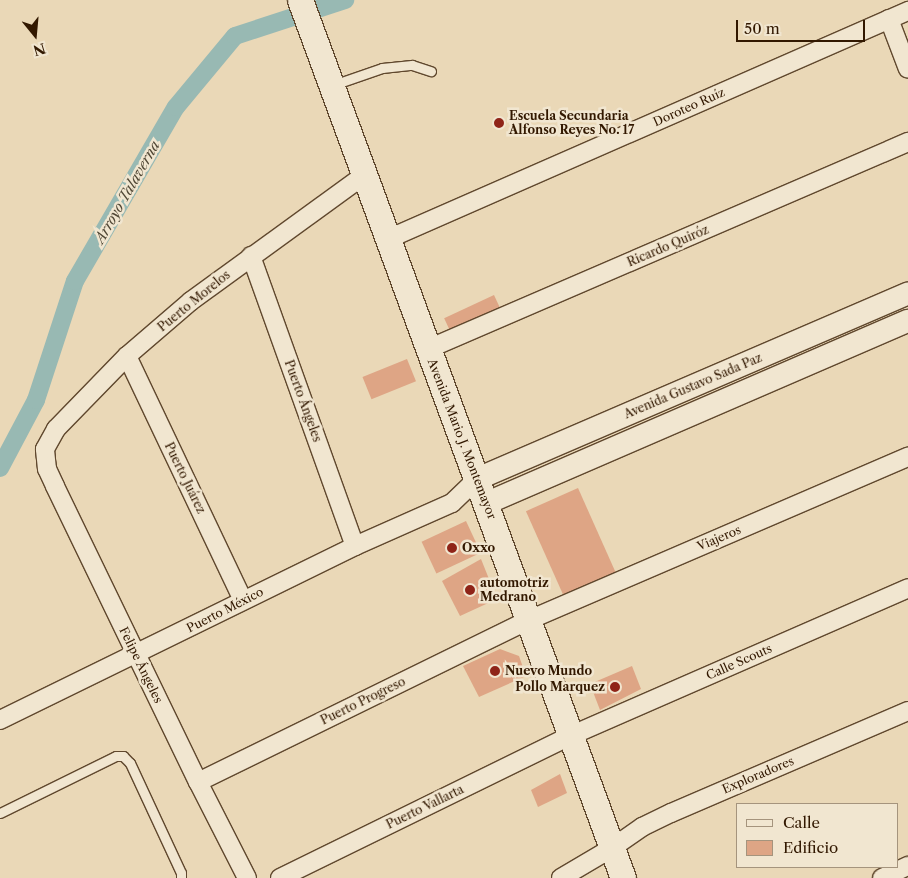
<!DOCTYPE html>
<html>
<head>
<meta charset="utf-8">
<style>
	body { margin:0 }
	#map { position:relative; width:908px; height:878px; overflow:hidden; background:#ead8b7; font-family:"Libre Caslon Text",serif }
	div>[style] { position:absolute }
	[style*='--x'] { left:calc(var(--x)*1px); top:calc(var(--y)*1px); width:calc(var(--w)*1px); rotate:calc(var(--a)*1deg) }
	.canal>* { height:18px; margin:-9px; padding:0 9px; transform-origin:9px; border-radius:9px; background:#98b9b3 }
	.building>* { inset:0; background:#dea585; transform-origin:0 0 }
	.roads { filter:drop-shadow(1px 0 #60482e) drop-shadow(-1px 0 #60482e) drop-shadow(0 1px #60482e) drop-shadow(0 -1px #60482e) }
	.service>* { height:9px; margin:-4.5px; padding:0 4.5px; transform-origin:4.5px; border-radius:4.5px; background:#f1e6d0 }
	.minor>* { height:18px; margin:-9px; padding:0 9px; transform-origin:9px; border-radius:9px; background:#f1e6d0 }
	.tertiary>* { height:22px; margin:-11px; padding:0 11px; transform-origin:11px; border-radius:11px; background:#f1e6d0 }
	.secondary>* { height:25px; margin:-12.5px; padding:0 12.5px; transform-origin:12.5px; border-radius:12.5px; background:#f1e6d0 }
	.dots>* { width:14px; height:14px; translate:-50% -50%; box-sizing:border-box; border:2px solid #f1e6d0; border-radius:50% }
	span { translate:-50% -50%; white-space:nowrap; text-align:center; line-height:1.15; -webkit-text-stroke:5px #f1e6d0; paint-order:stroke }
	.street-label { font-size:12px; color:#321800 }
	.poi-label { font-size:12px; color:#321800; font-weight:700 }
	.left { translate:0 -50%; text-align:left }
	.right { translate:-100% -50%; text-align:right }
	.water-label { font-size:14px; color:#514836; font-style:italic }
	.legend { position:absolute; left:736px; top:803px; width:162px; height:65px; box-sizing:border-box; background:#f1e6d0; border:1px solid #a5947d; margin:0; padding:6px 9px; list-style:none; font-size:15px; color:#321800 }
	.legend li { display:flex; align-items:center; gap:10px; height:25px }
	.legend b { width:25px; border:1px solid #a5947d }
	.north { position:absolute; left:10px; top:10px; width:50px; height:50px; -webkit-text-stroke:4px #f1e6d0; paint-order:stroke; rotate:163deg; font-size:14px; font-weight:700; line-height:20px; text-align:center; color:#321800 }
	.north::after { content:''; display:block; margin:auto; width:18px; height:22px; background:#321800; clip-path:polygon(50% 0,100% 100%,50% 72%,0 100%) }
	.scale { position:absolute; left:736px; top:20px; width:129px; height:22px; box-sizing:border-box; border:2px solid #321800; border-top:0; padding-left:6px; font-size:15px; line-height:18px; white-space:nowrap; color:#321800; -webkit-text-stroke:4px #f1e6d0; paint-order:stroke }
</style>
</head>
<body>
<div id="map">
	<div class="canal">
		<div style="--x:0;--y:468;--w:77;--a:-62.1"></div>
		<div style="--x:36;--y:400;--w:125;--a:-71.9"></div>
		<div style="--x:75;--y:281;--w:201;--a:-59.9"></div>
		<div style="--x:176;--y:107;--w:92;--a:-50.3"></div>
		<div style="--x:235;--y:36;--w:116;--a:-18.1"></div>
	</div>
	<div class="building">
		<div style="left:494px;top:295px;width:14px;height:55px;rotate:65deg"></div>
		<div style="left:407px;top:359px;width:24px;height:48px;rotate:68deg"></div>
		<div style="left:578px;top:488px;width:97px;height:57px;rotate:66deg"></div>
		<div style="left:466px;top:521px;width:35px;height:49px;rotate:65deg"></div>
		<div style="clip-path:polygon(481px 559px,497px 599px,460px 616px,442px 581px)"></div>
		<div style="clip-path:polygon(500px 649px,519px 656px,526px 676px,479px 697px,463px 666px)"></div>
		<div style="clip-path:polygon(632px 666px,641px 689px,600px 710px,590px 684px)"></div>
		<div style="clip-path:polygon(560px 774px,567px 793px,538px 807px,531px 790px)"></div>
	</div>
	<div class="roads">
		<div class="service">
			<div style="--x:333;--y:85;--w:52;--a:-19.1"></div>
			<div style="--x:382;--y:68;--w:30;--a:-6"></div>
			<div style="--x:412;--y:65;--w:20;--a:18"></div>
			<div style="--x:0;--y:813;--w:129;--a:-26.2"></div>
			<div style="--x:116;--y:756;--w:7;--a:0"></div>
			<div style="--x:123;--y:756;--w:10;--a:45"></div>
			<div style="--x:130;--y:763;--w:121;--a:65.1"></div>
			<div style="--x:181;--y:873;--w:5;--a:90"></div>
		</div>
		<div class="minor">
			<div style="--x:889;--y:19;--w:53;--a:69.2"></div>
			<div style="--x:388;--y:239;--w:568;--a:-23.68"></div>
			<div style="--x:251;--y:256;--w:308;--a:70.3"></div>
			<div style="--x:428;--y:349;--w:523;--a:-23.33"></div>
			<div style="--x:127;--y:356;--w:270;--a:64.6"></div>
			<div style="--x:0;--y:720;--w:395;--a:-26.1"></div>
			<div style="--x:355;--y:546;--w:106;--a:-23.9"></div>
			<div style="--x:452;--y:503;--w:35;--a:-44"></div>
			<div style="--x:198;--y:782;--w:369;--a:-26.1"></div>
			<div style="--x:529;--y:620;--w:413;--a:-23.3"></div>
			<div style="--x:247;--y:878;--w:108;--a:-117"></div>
			<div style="--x:198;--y:782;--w:329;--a:-115.8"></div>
			<div style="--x:55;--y:486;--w:19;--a:-115"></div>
			<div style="--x:47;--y:469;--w:20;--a:-96"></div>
			<div style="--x:45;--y:449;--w:23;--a:-61"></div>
			<div style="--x:56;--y:429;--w:102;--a:-45.8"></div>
			<div style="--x:127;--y:356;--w:84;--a:-40.7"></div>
			<div style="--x:191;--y:301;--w:213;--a:-36"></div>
			<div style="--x:280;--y:878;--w:323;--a:-26.1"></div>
			<div style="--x:570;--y:736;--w:369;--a:-23.6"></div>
			<div style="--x:561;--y:878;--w:59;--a:-30.5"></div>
			<div style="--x:612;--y:848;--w:37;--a:-35"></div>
			<div style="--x:642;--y:827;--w:32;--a:-26"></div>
			<div style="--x:671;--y:813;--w:258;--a:-23.3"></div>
			<div style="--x:882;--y:878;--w:29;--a:-25"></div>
		</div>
		<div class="tertiary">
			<div style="--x:477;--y:479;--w:469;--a:-23.3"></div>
			<div style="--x:487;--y:503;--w:459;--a:-23.4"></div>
		</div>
		<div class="secondary">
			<div style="--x:300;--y:0;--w:936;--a:69.8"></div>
		</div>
	</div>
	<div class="dots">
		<div style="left:499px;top:123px;background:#8f2418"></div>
		<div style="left:452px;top:548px;background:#8f2418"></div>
		<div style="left:470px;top:590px;background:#8f2418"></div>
		<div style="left:495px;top:671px;background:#8f2418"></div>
		<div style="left:615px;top:687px;background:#8f2418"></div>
	</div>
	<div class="street-label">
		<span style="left:689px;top:107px;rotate:-24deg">Doroteo Ruíz</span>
		<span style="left:668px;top:246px;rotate:-23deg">Ricardo Quiróz</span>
		<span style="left:194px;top:301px;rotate:-39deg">Puerto Morelos</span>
		<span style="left:693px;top:386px;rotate:-23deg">Avenida Gustavo Sada Paz</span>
		<span style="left:303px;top:401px;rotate:70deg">Puerto Ángeles</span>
		<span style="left:462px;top:439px;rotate:69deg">Avenida Mario J. Montemayor</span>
		<span style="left:185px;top:478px;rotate:64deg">Puerto Juárez</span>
		<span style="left:719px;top:538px;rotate:-23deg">Viajeros</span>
		<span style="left:225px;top:610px;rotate:-27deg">Puerto México</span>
		<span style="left:739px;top:662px;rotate:-24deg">Calle Scouts</span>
		<span style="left:141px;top:665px;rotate:64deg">Felipe Ángeles</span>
		<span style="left:363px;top:701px;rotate:-26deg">Puerto Progreso</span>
		<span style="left:758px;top:775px;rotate:-23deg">Exploradores</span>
		<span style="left:425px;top:807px;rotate:-26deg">Puerto Vallarta</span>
	</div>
	<div class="poi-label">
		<span class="left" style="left:509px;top:123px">Escuela Secundaria<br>Alfonso Reyes No. 17</span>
		<span class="left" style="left:462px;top:548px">Oxxo</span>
		<span class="left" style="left:480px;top:590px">automotriz<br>Medrano</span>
		<span class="left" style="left:505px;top:671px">Nuevo Mundo</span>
		<span class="right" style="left:605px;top:687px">Pollo Marquez</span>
	</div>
	<div class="water-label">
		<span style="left:127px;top:192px;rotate:-60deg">Arroyo Talaverna</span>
	</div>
	<ul class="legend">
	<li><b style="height:6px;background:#f1e6d0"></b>Calle</li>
	<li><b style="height:14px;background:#dea585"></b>Edificio</li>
	</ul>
	<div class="north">N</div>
	<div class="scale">50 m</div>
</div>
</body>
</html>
